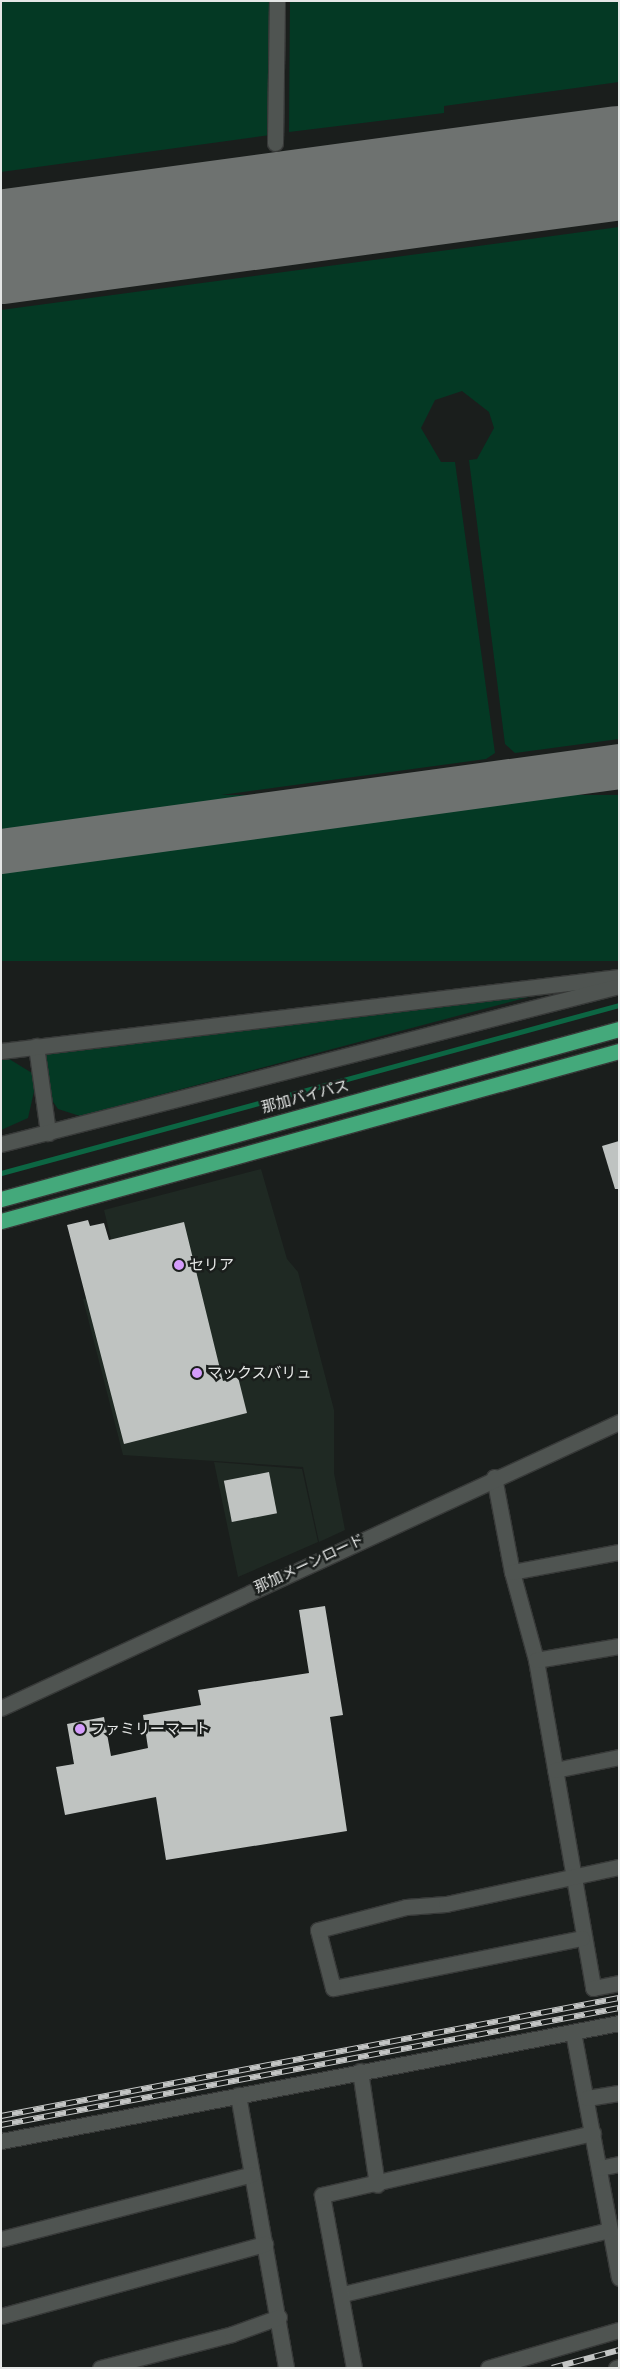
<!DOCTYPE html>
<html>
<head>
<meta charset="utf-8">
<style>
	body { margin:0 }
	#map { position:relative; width:620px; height:2369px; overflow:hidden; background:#1a1e1c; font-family:"IBM Plex Serif","Noto Sans JP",serif }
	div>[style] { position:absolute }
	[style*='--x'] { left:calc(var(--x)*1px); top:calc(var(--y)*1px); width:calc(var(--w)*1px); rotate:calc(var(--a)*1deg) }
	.built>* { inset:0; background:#1f2923 }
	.green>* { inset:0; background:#043924; transform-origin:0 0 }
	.stream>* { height:5px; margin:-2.5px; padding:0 2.5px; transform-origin:2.5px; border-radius:2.5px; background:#0c6643 }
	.taxiway>* { height:45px; margin:-22.5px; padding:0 22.5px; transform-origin:22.5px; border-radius:22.5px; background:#6e7270 }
	.runway>* { height:114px; margin:-57px; padding:0 57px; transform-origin:57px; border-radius:57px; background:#6e7270 }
	.building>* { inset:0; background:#bfc3c1; transform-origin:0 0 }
	.roads { filter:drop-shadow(1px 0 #373938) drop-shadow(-1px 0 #373938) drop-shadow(0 1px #373938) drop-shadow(0 -1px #373938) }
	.minor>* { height:15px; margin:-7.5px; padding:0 7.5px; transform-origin:7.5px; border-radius:7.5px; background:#4f5451 }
	.highway>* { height:15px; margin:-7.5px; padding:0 7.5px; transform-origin:7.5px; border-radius:7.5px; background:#44a97b }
	.rail>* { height:5.5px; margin-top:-2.75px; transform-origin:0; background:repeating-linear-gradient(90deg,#1a1e1c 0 11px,#c3c5c4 0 22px); box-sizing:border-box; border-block:1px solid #c3c5c4 }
	.dots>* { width:14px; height:14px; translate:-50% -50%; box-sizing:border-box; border:2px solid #1a1e1c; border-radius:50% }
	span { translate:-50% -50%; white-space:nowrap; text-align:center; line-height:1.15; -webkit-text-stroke:5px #1a1e1c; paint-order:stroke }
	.street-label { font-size:15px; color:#e5e7e6 }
	.poi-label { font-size:15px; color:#e5e7e6 }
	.left { translate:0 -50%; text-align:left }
	.frame { position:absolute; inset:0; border:2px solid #e5e7e6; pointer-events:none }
</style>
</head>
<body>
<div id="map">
	<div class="built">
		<div style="clip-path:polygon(261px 1169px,287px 1259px,298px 1272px,334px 1410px,334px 1473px,345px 1530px,319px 1542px,303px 1467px,123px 1455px,83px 1299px,123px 1288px,104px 1210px)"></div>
		<div style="clip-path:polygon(214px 1462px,302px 1469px,318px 1542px,238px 1577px)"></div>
	</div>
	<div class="green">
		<div style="clip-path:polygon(1px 1px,272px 1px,270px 135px,1px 172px)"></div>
		<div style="clip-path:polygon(290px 1px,619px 1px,619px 82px,444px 106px,444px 113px,289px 132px)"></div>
		<div style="clip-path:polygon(619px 227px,619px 739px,515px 753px,505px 744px,469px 460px,477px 459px,494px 428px,489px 412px,462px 391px,435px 400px,421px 428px,441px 462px,455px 462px,495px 753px,486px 759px,1px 825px,1px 310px)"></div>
		<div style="left:619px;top:795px;width:166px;height:624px;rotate:90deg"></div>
		<div style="clip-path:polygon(570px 986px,80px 1116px,58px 1109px,49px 1096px,42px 1051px)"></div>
		<div style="clip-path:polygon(1px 1054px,32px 1073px,35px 1087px,28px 1118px,1px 1130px)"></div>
	</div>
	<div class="stream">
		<div style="--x:1;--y:1173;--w:640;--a:-15.21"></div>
	</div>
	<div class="taxiway">
		<div style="--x:1;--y:851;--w:624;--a:-7.83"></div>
	</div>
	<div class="runway">
		<div style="--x:1;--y:247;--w:624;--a:-7.74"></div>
	</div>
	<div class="building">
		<div style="clip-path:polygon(619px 1141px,619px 1189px,615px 1189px,602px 1146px)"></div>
		<div style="clip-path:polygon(88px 1220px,90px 1226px,104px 1223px,109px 1240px,184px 1222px,223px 1381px,238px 1377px,247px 1413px,124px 1444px,67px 1225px)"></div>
		<div style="left:269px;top:1472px;width:42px;height:46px;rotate:79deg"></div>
		<div style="clip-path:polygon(325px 1606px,343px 1715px,330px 1717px,347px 1831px,166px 1860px,156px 1797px,65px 1815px,56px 1767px,74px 1764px,67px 1724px,104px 1717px,111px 1756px,148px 1748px,143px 1715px,201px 1705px,198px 1690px,309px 1673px,299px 1610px)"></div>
	</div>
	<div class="roads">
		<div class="minor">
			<div style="--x:275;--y:143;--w:142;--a:-89.2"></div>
			<div style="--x:36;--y:1046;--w:88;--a:82.1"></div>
			<div style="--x:1;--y:1051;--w:622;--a:-6.83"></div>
			<div style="--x:1;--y:1144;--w:638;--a:-14.34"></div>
			<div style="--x:494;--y:1477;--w:97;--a:79.3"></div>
			<div style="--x:512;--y:1572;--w:91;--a:74.7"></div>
			<div style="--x:536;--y:1660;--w:333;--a:80.1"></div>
			<div style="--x:593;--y:1988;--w:26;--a:-11"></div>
			<div style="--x:512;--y:1572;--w:109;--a:-10.6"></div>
			<div style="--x:536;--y:1660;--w:84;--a:-9.6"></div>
			<div style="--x:1;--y:1708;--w:681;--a:-24.83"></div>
			<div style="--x:555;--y:1770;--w:65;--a:-11.5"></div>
			<div style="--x:582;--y:1938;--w:254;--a:168.6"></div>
			<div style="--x:333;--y:1988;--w:60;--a:-104.5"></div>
			<div style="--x:318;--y:1930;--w:91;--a:-14.6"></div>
			<div style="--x:406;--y:1907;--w:40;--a:-4.3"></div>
			<div style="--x:446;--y:1904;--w:177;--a:-12.1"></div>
			<div style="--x:573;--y:2032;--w:250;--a:79.4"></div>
			<div style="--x:360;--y:2071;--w:115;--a:81.5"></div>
			<div style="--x:238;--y:2095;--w:277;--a:80"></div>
			<div style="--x:587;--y:2098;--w:32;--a:-9"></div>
			<div style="--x:1;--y:2141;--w:629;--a:-10.81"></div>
			<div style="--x:599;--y:2168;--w:20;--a:-11"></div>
			<div style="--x:1;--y:2239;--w:259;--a:-14.5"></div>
			<div style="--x:343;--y:2294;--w:274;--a:-13.5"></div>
			<div style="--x:1;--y:2316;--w:274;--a:-15.3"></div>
			<div style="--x:100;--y:2368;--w:136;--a:-14.4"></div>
			<div style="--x:232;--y:2334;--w:50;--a:-19.9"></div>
			<div style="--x:354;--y:2368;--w:176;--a:-100.5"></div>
			<div style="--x:322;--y:2195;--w:278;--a:-12.9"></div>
			<div style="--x:488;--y:2368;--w:136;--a:-16.2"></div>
			<div style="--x:616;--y:2368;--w:3;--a:-18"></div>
		</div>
		<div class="highway">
			<div style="--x:1;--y:1199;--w:641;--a:-15.38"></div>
			<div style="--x:1;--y:1221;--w:641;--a:-15.38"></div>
		</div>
	</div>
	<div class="rail">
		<div style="--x:1;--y:2116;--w:629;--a:-10.81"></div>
		<div style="--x:1;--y:2125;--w:629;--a:-10.72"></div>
		<div style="--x:552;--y:2368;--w:69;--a:-15"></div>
	</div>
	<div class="dots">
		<div style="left:179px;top:1265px;background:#d49cfb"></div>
		<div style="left:197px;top:1373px;background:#d49cfb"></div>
		<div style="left:80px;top:1729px;background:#d49cfb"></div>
	</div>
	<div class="street-label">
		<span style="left:305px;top:1096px;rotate:-15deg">那加バイパス</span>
		<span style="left:309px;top:1563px;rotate:-25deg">那加メーンロード</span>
	</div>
	<div class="poi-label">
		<span class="left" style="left:189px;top:1265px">セリア</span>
		<span class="left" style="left:207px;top:1373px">マックスバリュ</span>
		<span class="left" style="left:90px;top:1729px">ファミリーマート</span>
	</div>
	<div class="frame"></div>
</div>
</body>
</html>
